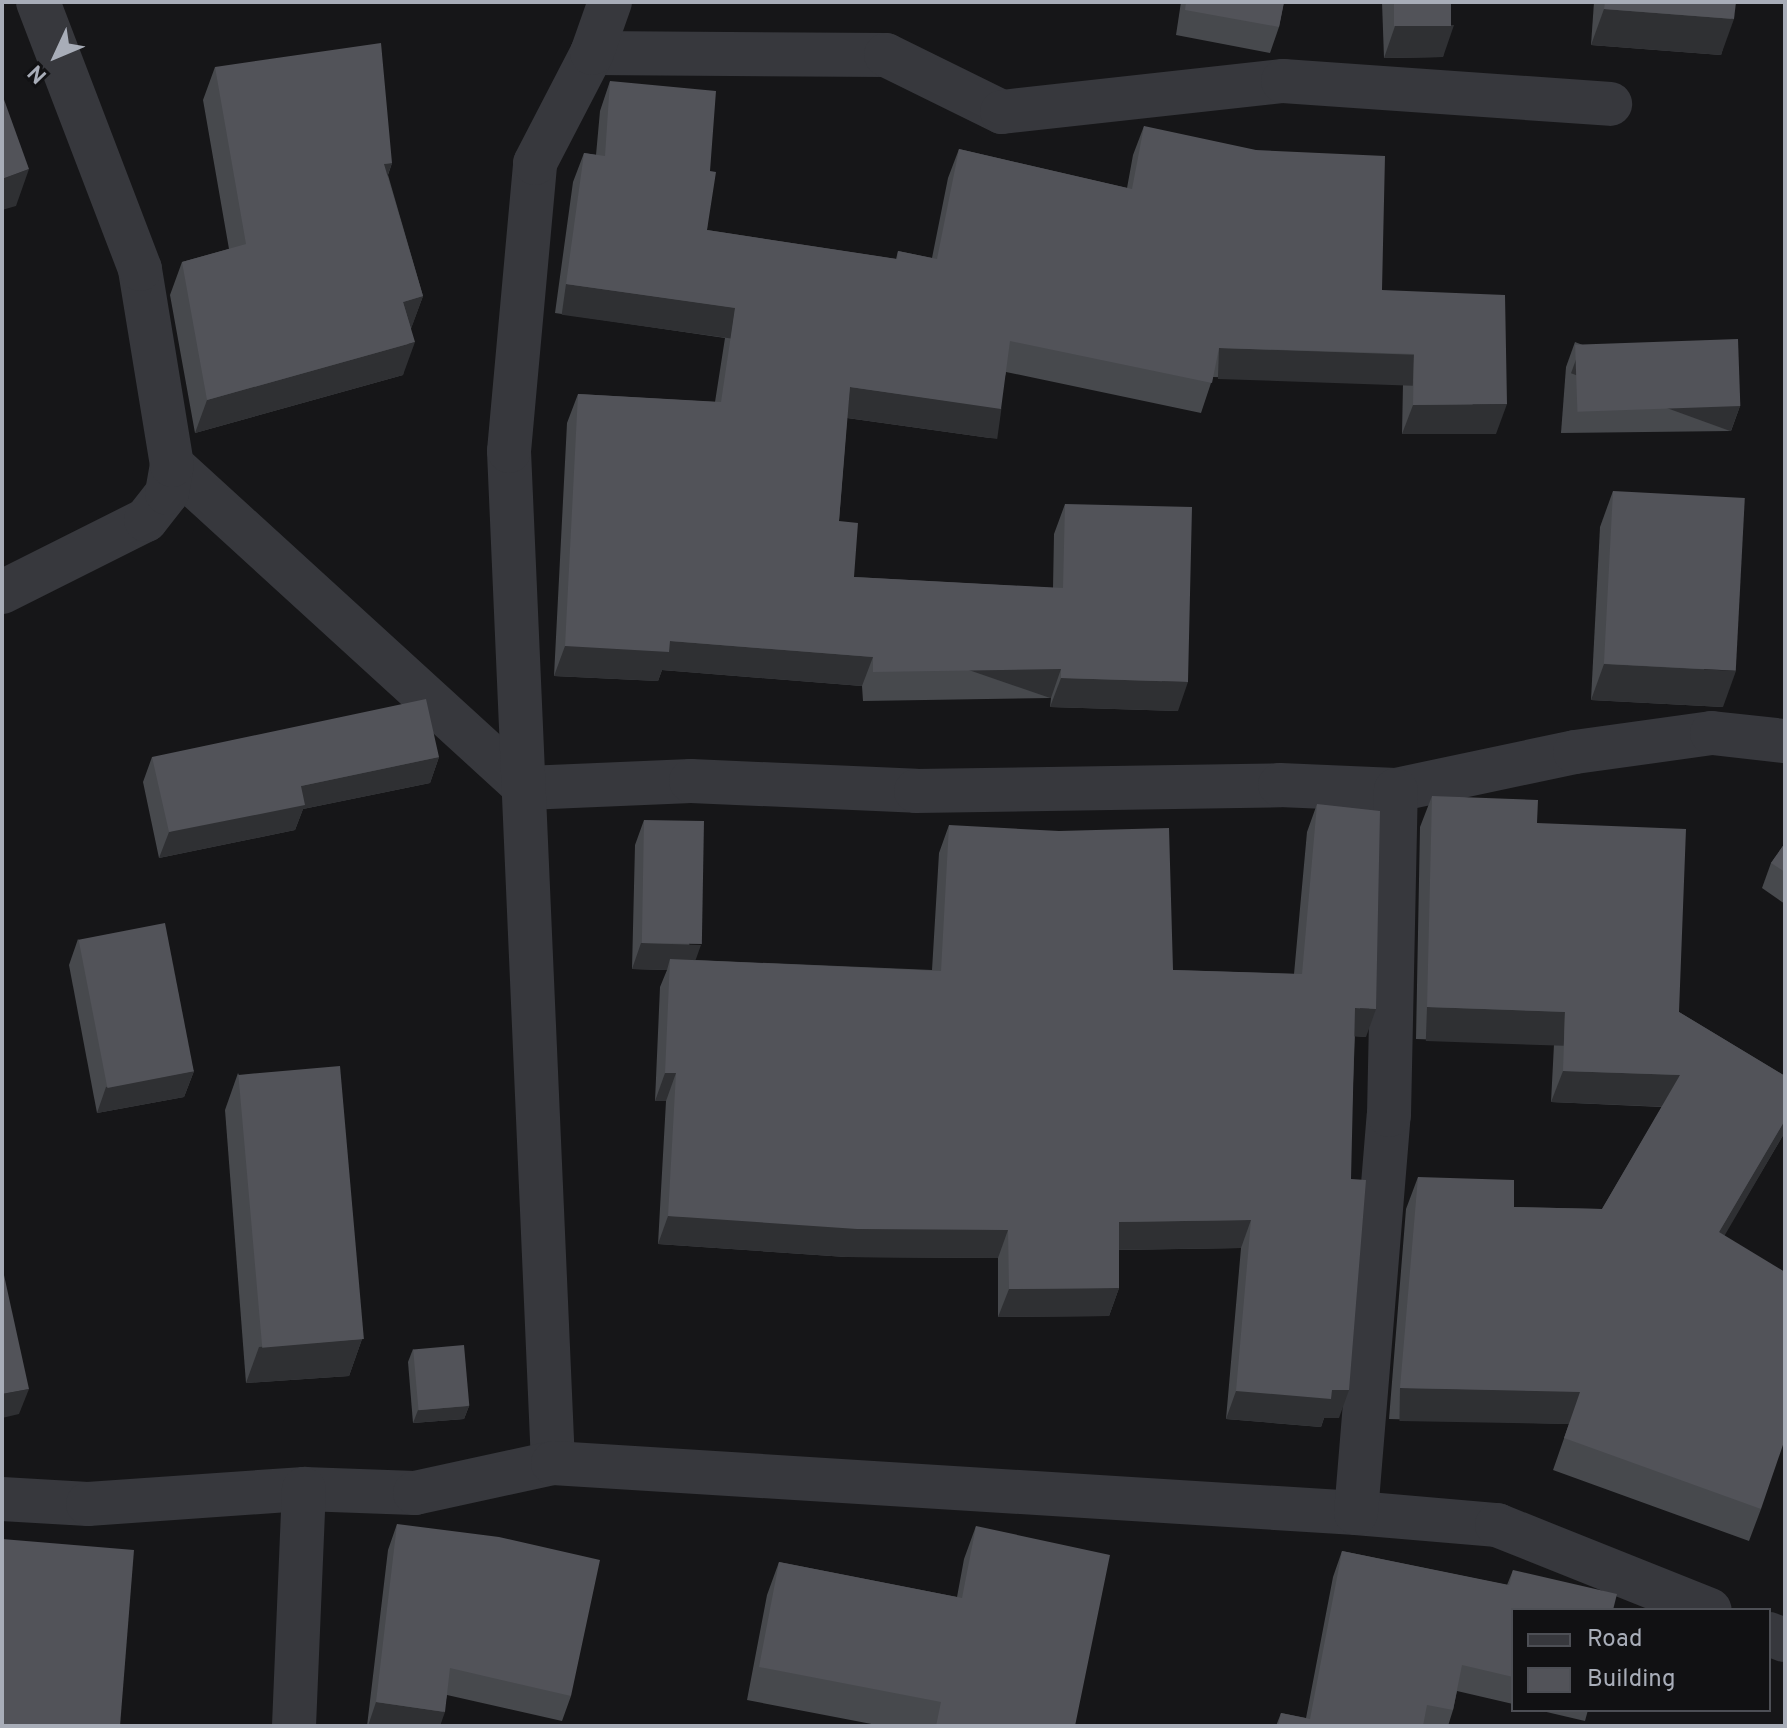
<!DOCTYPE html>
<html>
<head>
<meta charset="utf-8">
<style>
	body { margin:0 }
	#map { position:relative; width:1787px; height:1728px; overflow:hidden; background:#161618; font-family:Overpass,sans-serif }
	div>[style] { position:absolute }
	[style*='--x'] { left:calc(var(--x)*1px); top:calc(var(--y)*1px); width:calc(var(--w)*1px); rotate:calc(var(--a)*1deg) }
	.street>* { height:44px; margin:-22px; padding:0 22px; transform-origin:22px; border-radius:22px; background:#37383d }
	.wall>* { inset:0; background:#47494d }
	.shaded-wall>* { inset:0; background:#2f3033; transform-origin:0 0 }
	.building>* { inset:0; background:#525359; transform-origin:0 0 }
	span { translate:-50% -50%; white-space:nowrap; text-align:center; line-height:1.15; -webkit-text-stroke:8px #111113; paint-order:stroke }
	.frame { position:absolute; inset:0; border:4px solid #a8adb8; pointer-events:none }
	.legend { position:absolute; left:1511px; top:1608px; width:260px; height:104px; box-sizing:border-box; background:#111113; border:2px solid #4d4f55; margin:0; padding:10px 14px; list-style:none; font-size:24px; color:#a8adb8 }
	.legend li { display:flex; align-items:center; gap:16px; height:40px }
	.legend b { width:40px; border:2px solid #4d4f55 }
	.north { position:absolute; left:16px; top:16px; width:80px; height:80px; -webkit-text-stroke:6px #111113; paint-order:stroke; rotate:226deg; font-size:22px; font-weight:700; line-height:32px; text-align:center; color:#a8adb8 }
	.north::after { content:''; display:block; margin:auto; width:28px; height:36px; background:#a8adb8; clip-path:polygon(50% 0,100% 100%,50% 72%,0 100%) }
</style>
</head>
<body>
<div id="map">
	<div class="street">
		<div style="--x:592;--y:53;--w:294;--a:0.4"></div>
		<div style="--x:886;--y:55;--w:129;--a:26.2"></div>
		<div style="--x:1002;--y:112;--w:283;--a:-6.3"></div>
		<div style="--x:1283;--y:81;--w:328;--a:4"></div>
		<div style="--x:172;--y:465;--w:479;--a:42.4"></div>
		<div style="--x:526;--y:788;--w:165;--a:-2.4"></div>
		<div style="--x:691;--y:781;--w:225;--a:2.5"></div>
		<div style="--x:916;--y:791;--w:364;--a:-0.9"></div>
		<div style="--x:1280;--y:785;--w:116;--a:2.5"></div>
		<div style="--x:1396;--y:790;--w:183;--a:-12"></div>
		<div style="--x:1575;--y:752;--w:138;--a:-7.9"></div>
		<div style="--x:1712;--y:733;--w:73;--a:6.3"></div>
		<div style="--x:2;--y:592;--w:161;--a:-26.6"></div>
		<div style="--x:146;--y:520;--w:34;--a:-52"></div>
		<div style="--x:167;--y:493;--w:28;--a:-80"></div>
		<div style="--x:172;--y:465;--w:199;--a:-99.3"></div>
		<div style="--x:140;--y:269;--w:286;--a:-110.9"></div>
		<div style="--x:553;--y:1463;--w:1013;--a:-92.49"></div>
		<div style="--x:509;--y:451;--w:289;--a:-84.8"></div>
		<div style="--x:535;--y:163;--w:124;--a:-62.6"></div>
		<div style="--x:592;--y:53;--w:54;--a:-70.6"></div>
		<div style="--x:2;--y:1499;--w:86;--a:3.3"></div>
		<div style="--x:88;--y:1504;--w:217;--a:-4"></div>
		<div style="--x:304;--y:1489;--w:111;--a:2.1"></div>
		<div style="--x:415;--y:1493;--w:141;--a:-12.3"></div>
		<div style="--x:553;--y:1463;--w:805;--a:3.56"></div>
		<div style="--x:1356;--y:1513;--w:142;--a:4.9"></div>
		<div style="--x:1497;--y:1525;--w:229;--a:21.8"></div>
		<div style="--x:1356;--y:1513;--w:399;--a:-85.3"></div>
		<div style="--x:1389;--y:1115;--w:325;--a:-88.8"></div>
		<div style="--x:1769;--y:1634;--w:17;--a:21"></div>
		<div style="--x:294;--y:1726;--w:237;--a:-87.6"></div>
	</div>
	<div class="wall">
		<div style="clip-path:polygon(1181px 2px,1284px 2px,1279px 27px,1270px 53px,1176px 35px)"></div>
		<div style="clip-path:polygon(1382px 2px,1451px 2px,1443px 57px,1384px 58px)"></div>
		<div style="clip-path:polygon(1594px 2px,1736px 2px,1721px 55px,1591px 45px)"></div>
		<div style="clip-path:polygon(215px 67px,392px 163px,388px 175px,423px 296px,411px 328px,403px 375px,195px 433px,170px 295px,182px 262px,229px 249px,203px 100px)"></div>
		<div style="clip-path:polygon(610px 81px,710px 171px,707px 230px,896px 259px,898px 251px,932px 258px,948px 178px,959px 149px,1127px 188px,1133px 155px,1144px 126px,1382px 290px,1496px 434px,1402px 434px,1403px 383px,1213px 377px,1201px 413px,1006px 372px,990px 438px,847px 418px,839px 521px,854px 577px,1053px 588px,1054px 534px,1065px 504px,1178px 711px,1050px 707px,1051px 698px,863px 701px,862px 686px,662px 670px,658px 681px,554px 676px,567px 423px,578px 394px,715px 402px,725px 338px,555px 313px,573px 182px,584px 153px,596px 155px,600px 111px)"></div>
		<div style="clip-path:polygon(1575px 342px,1740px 406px,1731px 431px,1561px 433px,1566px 367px)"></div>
		<div style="clip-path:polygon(1613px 491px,1723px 707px,1591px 700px,1600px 527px)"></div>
		<div style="clip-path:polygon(152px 757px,439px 757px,430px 783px,303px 809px,295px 830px,159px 858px,143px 782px)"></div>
		<div style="clip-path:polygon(1432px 796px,1537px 823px,1679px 1012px,1785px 1076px,1785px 1132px,1724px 1235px,1761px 1509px,1749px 1541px,1553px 1470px,1569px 1424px,1389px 1419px,1406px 1209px,1418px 1177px,1514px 1207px,1602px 1209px,1662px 1107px,1551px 1102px,1554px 1044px,1416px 1039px,1420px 827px)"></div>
		<div style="clip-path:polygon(1317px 804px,1366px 1037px,1355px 1036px,1339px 1418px,1324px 1418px,1321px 1427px,1226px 1419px,1241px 1248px,1119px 1250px,1119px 1288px,1109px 1316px,998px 1317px,998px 1258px,846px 1257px,658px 1244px,666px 1101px,655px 1101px,660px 987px,667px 970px,632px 969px,635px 845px,644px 820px,695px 960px,932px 970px,939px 853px,949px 825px,1173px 970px,1294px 974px,1307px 832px)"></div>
		<div style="clip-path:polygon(1785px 843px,1785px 904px,1762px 888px,1771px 863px)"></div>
		<div style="clip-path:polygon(78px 939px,194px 1071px,184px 1097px,97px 1113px,69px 965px)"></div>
		<div style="clip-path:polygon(238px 1073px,362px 1339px,349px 1376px,246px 1383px,225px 1110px)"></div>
		<div style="clip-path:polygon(413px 1349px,469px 1406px,464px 1419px,413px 1423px,408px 1362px)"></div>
		<div style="clip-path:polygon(397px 1524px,571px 1696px,562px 1721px,447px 1695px,440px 1726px,367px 1726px,388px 1550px)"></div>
		<div style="clip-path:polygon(976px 1526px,1075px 1726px,882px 1726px,747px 1700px,767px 1595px,779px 1562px,957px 1597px,964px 1559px)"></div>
		<div style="clip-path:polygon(1342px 1551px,1507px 1585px,1513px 1570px,1513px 1704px,1457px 1691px,1453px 1710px,1448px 1726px,1276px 1726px,1281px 1713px,1306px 1718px,1333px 1577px)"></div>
		<div style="clip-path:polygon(1538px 1710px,1588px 1710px,1585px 1721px)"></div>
	</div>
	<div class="shaded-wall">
		<div style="clip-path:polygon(1604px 9px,1734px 19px,1721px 55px,1591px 45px)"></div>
		<div style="clip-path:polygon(1454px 25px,1443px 57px,1384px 58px,1395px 26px)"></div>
		<div style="clip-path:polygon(392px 163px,380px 196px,384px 164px)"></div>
		<div style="clip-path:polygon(29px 169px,16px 206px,2px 210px,2px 179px)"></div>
		<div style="left:566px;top:284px;width:171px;height:31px;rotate:8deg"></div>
		<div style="clip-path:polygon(423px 296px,411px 329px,403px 302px)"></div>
		<div style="clip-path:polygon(415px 342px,403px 375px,195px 433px,207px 400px)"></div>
		<div style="left:1219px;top:348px;width:195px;height:31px;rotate:2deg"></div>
		<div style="left:850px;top:387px;width:153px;height:31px;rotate:8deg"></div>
		<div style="clip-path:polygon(1507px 404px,1496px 434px,1402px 434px,1413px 405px)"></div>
		<div style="left:1740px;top:406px;width:27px;height:170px;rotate:110deg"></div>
		<div style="clip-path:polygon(670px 641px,873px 657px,862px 686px,662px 670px,658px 681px,554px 676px,565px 646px)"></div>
		<div style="clip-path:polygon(1604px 664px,1736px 671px,1723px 707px,1591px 700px)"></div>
		<div style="left:1061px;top:669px;width:31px;height:188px;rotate:109deg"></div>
		<div style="clip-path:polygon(1061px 678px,1188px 682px,1178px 711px,1050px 707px)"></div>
		<div style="clip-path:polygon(439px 757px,430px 783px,303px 809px,295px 830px,159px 858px,169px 832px,301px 786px)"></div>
		<div style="clip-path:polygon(641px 943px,701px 945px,692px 970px,670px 959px,667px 970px,632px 969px)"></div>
		<div style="left:1427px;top:1007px;width:138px;height:34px;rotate:2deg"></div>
		<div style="clip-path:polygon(1355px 1008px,1376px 1009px,1366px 1037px,1345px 1036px)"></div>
		<div style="clip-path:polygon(194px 1071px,184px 1097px,97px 1113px,106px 1087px)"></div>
		<div style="clip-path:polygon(1563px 1071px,1680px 1075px,1669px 1107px,1551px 1102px)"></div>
		<div style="clip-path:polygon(665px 1073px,676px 1073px,666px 1101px,655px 1101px)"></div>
		<div style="clip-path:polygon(1785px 1120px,1785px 1132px,1708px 1264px,1719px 1232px)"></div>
		<div style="clip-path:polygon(668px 1216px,1008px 1230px,998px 1258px,846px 1257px,658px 1244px)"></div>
		<div style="clip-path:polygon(1251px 1220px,1241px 1248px,1109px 1250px,1119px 1222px)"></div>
		<div style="clip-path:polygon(1119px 1288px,1109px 1316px,998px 1317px,1009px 1289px)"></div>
		<div style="clip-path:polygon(362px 1339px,349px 1376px,246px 1383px,259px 1347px)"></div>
		<div style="left:1400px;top:1388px;width:180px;height:33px;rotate:1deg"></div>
		<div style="clip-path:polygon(29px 1389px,19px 1414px,2px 1418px,2px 1394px)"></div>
		<div style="clip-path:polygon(1332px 1390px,1349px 1390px,1339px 1418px,1324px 1418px,1321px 1427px,1226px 1419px,1236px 1391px)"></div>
		<div style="clip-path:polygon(469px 1406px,464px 1419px,413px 1423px,418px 1410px)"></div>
		<div style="clip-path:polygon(376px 1702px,445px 1712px,440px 1726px,368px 1726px)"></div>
	</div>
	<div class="building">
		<div style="clip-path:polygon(1186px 2px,1284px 2px,1279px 27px,1185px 10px)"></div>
		<div style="left:1394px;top:2px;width:57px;height:24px"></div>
		<div style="clip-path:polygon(1605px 2px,1736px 2px,1734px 19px,1604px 9px)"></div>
		<div style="clip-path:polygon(381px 43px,392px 163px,384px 164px,423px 296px,403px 302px,415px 342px,207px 400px,182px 262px,246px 244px,215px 67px)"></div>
		<div style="clip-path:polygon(610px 81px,716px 91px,710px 171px,716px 172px,707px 230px,897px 259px,898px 251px,937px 259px,959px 149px,1132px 189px,1144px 126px,1256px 150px,1385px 156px,1382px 290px,1505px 295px,1507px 404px,1413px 405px,1414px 354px,1219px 348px,1212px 383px,1010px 341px,1001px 409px,850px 387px,839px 521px,858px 523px,854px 577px,1063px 588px,1065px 504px,1192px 507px,1188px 682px,1061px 678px,1061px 669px,873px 672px,873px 657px,670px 641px,669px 652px,565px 646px,578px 394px,721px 402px,735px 308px,566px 284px,584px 153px,605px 156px)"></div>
		<div style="clip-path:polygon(2px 94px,29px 169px,2px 179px)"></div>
		<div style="left:1738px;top:339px;width:67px;height:163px;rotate:88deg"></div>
		<div style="left:1613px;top:491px;width:132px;height:173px;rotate:3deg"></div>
		<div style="clip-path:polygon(426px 699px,439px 757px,301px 786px,305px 805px,169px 832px,152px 757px)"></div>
		<div style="clip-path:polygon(1432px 796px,1538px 800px,1537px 823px,1686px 829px,1679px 1012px,1785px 1076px,1785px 1120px,1719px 1232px,1785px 1272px,1785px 1439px,1761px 1509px,1564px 1438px,1580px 1392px,1400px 1388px,1418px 1177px,1514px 1180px,1514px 1207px,1602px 1209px,1680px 1075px,1563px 1071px,1565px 1012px,1427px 1007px)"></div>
		<div style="clip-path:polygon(1317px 804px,1380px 811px,1376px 1009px,1355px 1008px,1351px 1179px,1366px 1180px,1349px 1390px,1332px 1390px,1331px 1399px,1236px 1391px,1251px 1220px,1119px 1222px,1119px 1288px,1009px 1289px,1008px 1230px,857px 1229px,668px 1216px,676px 1073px,665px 1073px,670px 959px,941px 971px,949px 825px,1059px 831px,1169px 828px,1173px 970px,1302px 974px)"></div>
		<div style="left:644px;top:820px;width:60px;height:123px;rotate:1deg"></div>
		<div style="clip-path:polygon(1785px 843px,1785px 872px,1771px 863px)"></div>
		<div style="left:165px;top:923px;width:151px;height:88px;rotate:79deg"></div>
		<div style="left:340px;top:1066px;width:274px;height:102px;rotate:85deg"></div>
		<div style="clip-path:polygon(2px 1266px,29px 1389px,2px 1394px)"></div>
		<div style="left:464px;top:1345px;width:61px;height:51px;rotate:85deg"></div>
		<div style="clip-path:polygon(397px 1524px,499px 1537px,600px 1560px,571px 1696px,450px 1668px,445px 1712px,376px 1702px)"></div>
		<div style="clip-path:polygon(976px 1526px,1110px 1555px,1075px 1726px,936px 1726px,941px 1702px,759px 1667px,779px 1562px,962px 1598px)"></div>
		<div style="clip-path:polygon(2px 1539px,134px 1550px,120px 1726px,2px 1726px)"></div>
		<div style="clip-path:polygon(1342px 1551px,1509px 1585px,1513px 1570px,1617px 1594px,1613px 1610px,1513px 1610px,1513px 1677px,1462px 1665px,1453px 1710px,1427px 1705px,1423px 1726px,1278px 1726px,1281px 1713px,1310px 1719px)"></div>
	</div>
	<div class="frame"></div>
	<ul class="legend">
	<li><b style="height:10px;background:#37383d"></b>Road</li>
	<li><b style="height:22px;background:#525359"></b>Building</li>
	</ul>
	<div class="north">N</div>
</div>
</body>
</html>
